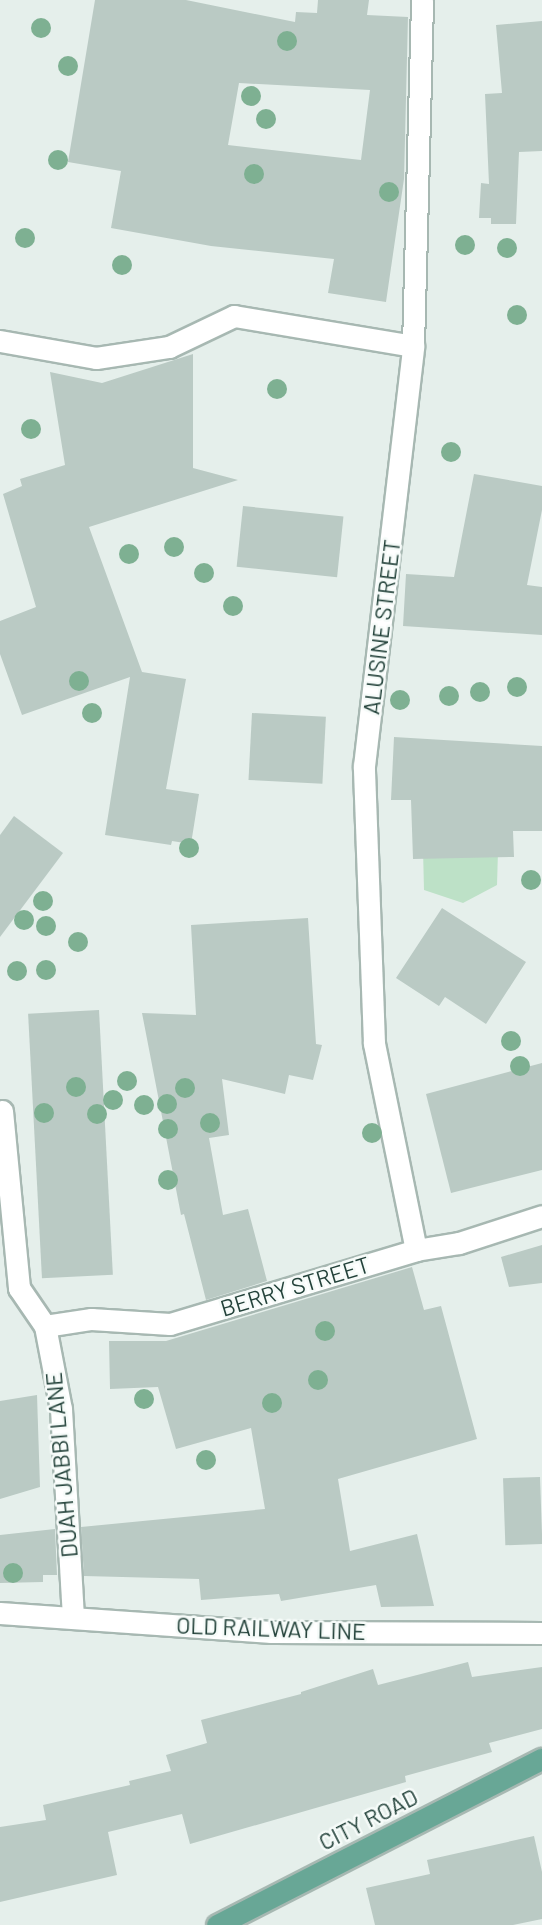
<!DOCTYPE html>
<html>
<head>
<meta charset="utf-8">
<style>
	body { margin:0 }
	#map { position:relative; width:542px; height:1925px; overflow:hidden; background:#e5efeb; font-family:Barlow,sans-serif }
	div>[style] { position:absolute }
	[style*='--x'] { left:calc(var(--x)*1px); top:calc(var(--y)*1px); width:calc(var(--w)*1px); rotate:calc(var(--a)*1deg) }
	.green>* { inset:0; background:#bde1c7 }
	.building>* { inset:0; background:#bacac4; transform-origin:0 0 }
	.roads { filter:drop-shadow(2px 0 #a7b8b2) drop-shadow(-2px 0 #a7b8b2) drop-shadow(0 2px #a7b8b2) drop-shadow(0 -2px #a7b8b2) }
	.minor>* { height:21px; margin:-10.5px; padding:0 10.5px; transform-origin:10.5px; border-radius:10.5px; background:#fff }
	.major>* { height:21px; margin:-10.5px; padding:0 10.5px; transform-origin:10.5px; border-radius:10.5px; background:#68a796 }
	.trees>* { width:20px; height:20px; margin:-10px; border-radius:50%; background:#7eb092 }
	span { translate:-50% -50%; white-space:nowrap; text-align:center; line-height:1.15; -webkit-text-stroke:5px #f6fbf9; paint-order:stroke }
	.street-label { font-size:23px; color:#23423a }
</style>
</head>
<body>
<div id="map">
	<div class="green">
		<div style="clip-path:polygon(423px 849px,498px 851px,497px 885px,463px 903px,424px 890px)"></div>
	</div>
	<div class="building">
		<div style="clip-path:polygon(evenodd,95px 0,186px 0,295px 22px,296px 12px,317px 13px,318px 0,369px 0,367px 15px,408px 17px,404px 179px,386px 302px,328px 293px,334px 259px,211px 246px,111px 228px,121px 171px,68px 162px,95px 0,239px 83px,370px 90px,361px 160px,228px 145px,239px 83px)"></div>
		<div style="clip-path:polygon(542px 21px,542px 151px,519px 152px,516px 224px,491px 224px,491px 218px,479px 218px,481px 183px,489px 184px,485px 94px,502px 93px,496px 25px)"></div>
		<div style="clip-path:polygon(193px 354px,193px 468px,238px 480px,89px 527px,142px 672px,186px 679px,166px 789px,199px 794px,191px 844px,172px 841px,171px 845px,105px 835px,130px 677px,22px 715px,0 654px,0 621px,36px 607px,3px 494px,22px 486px,20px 479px,65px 465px,50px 372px,102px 383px)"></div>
		<div style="clip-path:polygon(474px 474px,542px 486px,542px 510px,527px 585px,542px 587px,542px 635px,403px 626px,406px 574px,454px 577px)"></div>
		<div style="left:243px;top:506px;width:101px;height:61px;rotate:6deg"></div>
		<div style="left:252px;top:713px;width:74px;height:67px;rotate:3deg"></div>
		<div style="clip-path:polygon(394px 737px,542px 746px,542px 831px,513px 831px,514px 857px,413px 859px,411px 800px,391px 800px)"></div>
		<div style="clip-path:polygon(14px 816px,63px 853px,0 937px,0 835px)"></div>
		<div style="clip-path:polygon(442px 908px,526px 962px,486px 1024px,445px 997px,439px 1006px,396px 978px)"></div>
		<div style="clip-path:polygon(308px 918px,316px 1044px,322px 1045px,313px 1080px,289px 1075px,285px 1094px,222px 1079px,229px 1135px,209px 1138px,223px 1215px,248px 1209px,267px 1281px,206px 1300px,184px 1214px,181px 1215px,142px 1013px,196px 1015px,191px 925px)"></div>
		<div style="left:99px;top:1010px;width:265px;height:71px;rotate:87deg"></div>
		<div style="clip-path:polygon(542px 1063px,542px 1170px,451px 1193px,426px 1094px)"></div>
		<div style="clip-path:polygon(542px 1245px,542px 1283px,509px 1287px,501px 1257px)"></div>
		<div style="clip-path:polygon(412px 1267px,424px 1310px,441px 1306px,477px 1439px,338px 1479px,350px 1551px,417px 1534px,434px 1606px,381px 1607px,376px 1585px,281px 1601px,279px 1594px,201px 1600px,199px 1579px,84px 1576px,81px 1527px,265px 1509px,251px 1428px,176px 1449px,158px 1387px,110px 1389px,109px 1341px,166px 1341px)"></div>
		<div style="clip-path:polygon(37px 1395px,40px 1487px,0 1499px,0 1401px)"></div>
		<div style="left:540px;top:1477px;width:67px;height:37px;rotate:88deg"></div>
		<div style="clip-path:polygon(55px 1529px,57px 1575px,43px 1575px,43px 1582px,0 1583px,0 1535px)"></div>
		<div style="clip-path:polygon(468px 1662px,472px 1677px,542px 1667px,542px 1729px,489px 1743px,492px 1752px,405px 1776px,406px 1782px,190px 1844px,182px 1814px,108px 1832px,117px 1875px,0 1902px,0 1827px,46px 1820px,43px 1805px,130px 1785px,129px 1781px,171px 1771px,166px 1755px,207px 1743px,201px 1720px,301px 1694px,301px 1692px,373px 1669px,378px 1685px)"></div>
		<div style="clip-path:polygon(534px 1836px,542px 1872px,542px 1919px,513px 1925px,375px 1925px,366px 1888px,430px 1874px,427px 1860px)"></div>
	</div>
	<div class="roads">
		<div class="minor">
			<div style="--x:0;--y:341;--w:97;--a:10"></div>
			<div style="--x:96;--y:358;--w:74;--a:-8.6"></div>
			<div style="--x:169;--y:347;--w:72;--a:-25.5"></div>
			<div style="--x:234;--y:316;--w:181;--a:9.5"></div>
			<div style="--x:2;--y:1111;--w:178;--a:84.5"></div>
			<div style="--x:19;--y:1288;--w:46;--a:55.6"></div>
			<div style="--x:45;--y:1326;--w:85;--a:79.1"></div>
			<div style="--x:61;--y:1409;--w:208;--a:86.7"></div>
			<div style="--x:416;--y:1250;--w:211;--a:-101.5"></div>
			<div style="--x:374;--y:1043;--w:277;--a:-92.1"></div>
			<div style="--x:364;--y:766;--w:423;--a:-83.3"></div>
			<div style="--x:413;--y:346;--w:346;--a:-88.5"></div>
			<div style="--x:45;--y:1326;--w:47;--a:-8.7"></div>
			<div style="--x:91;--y:1319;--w:79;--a:3.6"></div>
			<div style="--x:170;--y:1324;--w:257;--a:-16.7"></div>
			<div style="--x:416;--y:1250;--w:44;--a:-9.2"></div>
			<div style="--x:459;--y:1243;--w:87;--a:-18"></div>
			<div style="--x:0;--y:1613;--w:272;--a:4"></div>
			<div style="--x:271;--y:1632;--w:271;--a:0.2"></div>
		</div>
		<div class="major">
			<div style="--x:217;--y:1925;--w:365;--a:-27.1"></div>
		</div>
	</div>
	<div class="trees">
		<div style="left:41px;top:28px"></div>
		<div style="left:287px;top:41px"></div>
		<div style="left:68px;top:66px"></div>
		<div style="left:251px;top:96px"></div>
		<div style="left:266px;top:119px"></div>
		<div style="left:58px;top:160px"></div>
		<div style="left:254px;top:174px"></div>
		<div style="left:389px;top:192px"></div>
		<div style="left:25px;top:238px"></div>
		<div style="left:465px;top:245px"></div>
		<div style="left:507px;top:248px"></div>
		<div style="left:122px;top:265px"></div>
		<div style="left:517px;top:315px"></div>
		<div style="left:277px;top:389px"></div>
		<div style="left:31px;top:429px"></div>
		<div style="left:451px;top:452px"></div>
		<div style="left:174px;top:547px"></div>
		<div style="left:129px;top:554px"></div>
		<div style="left:204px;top:573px"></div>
		<div style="left:233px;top:606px"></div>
		<div style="left:79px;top:681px"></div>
		<div style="left:517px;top:687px"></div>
		<div style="left:480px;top:692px"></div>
		<div style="left:449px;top:696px"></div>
		<div style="left:400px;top:700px"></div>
		<div style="left:92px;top:713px"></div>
		<div style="left:189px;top:848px"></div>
		<div style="left:531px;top:880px"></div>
		<div style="left:43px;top:901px"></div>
		<div style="left:24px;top:920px"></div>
		<div style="left:46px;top:926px"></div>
		<div style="left:78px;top:942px"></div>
		<div style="left:46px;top:970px"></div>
		<div style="left:17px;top:971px"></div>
		<div style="left:511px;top:1041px"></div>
		<div style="left:520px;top:1066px"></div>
		<div style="left:127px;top:1081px"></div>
		<div style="left:76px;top:1087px"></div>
		<div style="left:185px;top:1088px"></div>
		<div style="left:113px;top:1100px"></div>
		<div style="left:167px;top:1104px"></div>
		<div style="left:144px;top:1105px"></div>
		<div style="left:44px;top:1113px"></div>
		<div style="left:97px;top:1114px"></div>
		<div style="left:210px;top:1123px"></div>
		<div style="left:168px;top:1129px"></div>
		<div style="left:372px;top:1133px"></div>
		<div style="left:168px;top:1180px"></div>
		<div style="left:325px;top:1331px"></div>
		<div style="left:318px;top:1380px"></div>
		<div style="left:144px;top:1399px"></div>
		<div style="left:272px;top:1403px"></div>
		<div style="left:206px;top:1460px"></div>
		<div style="left:13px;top:1573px"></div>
	</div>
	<div class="street-label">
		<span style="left:381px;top:627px;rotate:-83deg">ALUSINE STREET</span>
		<span style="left:295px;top:1286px;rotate:-17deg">BERRY STREET</span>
		<span style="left:61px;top:1465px;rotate:-95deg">DUAH JABBI LANE</span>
		<span style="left:271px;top:1628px;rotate:2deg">OLD RAILWAY LINE</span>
		<span style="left:368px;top:1819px;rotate:-27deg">CITY ROAD</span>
	</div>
</div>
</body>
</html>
